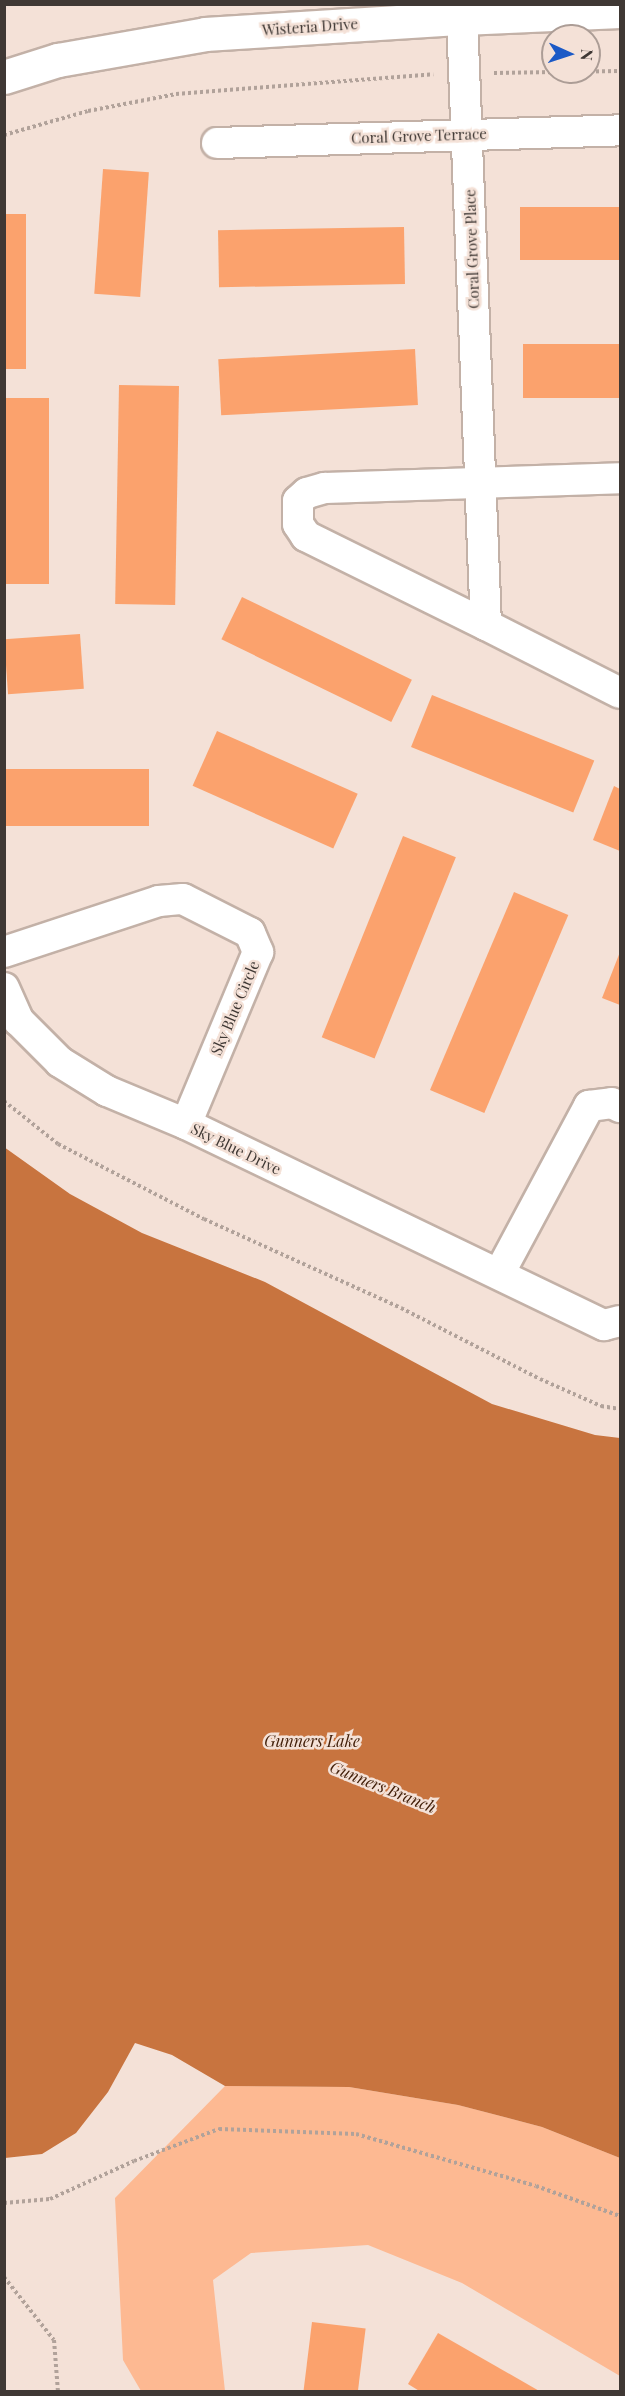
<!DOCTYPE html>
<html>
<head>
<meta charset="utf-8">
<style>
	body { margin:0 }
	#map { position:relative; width:625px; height:2396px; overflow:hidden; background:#f4e1d7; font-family:"Playfair Display",serif }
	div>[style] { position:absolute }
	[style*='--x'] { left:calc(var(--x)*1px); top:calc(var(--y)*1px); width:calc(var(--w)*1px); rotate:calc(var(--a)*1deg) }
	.green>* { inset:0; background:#fdb992 }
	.water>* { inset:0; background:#c8743f }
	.building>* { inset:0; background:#fba26d; transform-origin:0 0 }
	.path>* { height:4px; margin-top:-2px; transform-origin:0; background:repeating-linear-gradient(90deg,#b1a29a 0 3px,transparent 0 6px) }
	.roads { filter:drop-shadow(2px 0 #c3b1a7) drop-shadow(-2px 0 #c3b1a7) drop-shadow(0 2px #c3b1a7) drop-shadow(0 -2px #c3b1a7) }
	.street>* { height:30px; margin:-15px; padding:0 15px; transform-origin:15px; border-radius:15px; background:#fff }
	.secondary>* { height:33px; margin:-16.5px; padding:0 16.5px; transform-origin:16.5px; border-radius:16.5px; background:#fff }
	span { translate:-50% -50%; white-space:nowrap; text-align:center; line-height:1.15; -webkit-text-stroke:5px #f4e1d7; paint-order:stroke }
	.street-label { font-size:15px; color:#3f3834 }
	.water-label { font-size:16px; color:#43200a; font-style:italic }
	.frame { position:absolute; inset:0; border:6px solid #3f3834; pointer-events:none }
	.north { position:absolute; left:541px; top:24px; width:60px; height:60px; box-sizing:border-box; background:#f4e1d7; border:2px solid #ac9d96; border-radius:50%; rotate:93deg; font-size:16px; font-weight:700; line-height:24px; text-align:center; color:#3f3834 }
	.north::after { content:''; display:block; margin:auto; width:21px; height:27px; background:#1c5ac6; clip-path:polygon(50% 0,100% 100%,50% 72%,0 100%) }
</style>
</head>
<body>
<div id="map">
	<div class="green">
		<div style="clip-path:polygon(225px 2086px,349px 2087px,458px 2105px,542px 2127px,620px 2158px,620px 2376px,462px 2283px,368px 2245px,251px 2253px,213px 2280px,225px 2391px,141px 2391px,123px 2360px,115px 2198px)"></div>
	</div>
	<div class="water">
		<div style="clip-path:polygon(4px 1147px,70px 1194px,142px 1233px,265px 1282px,492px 1404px,595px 1435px,620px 1438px,620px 2158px,542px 2127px,458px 2105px,349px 2087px,225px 2086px,172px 2055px,135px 2043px,108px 2092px,76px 2133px,42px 2154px,5px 2158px)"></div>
	</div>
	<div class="building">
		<div style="left:103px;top:169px;width:46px;height:125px;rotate:4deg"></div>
		<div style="left:620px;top:207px;width:53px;height:100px;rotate:90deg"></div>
		<div style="left:4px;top:214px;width:22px;height:155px"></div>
		<div style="left:404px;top:227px;width:57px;height:186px;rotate:89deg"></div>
		<div style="left:620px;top:344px;width:54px;height:97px;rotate:90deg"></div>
		<div style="left:415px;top:349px;width:56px;height:197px;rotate:87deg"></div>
		<div style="left:119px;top:385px;width:60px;height:219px;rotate:1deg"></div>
		<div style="left:4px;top:398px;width:45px;height:186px"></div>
		<div style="left:242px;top:597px;width:189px;height:47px;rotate:26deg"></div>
		<div style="left:80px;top:634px;width:55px;height:76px;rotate:86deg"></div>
		<div style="left:432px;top:695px;width:175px;height:56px;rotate:22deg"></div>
		<div style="left:217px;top:731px;width:154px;height:60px;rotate:24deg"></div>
		<div style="left:149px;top:769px;width:57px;height:145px;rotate:90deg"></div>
		<div style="clip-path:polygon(614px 786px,620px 789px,620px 851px,593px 840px)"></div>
		<div style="left:403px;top:836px;width:57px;height:217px;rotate:22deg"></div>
		<div style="left:514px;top:892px;width:59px;height:215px;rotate:23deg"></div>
		<div style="clip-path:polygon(620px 952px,620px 1005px,602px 998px)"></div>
		<div style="left:312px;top:2322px;width:54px;height:71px;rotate:7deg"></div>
		<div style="clip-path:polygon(438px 2333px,541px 2392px,421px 2392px,408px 2384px)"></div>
	</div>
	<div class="path">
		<div style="--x:494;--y:73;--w:126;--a:-0.9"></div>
		<div style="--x:4;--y:135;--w:87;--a:-15.9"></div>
		<div style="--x:88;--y:111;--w:90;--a:-10.9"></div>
		<div style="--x:176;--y:94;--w:258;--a:-4.4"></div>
		<div style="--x:4;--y:1101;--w:69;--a:38.5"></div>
		<div style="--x:58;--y:1144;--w:164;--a:27.2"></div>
		<div style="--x:204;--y:1219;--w:216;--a:24.3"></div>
		<div style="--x:401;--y:1308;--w:156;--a:27.1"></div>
		<div style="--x:540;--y:1379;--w:67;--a:23.9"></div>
		<div style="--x:601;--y:1406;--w:19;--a:9"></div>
		<div style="--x:4;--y:2203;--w:46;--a:-5"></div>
		<div style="--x:50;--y:2199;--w:92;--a:-24.3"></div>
		<div style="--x:134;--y:2161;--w:91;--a:-20.6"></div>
		<div style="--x:219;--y:2129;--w:137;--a:2.1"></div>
		<div style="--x:356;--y:2134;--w:187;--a:16.1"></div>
		<div style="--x:536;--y:2186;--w:89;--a:19.7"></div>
		<div style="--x:4;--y:2277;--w:80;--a:51.6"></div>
		<div style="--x:54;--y:2340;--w:52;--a:85.6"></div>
	</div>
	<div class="roads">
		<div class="street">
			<div style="--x:462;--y:18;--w:607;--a:87.74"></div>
			<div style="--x:486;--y:625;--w:150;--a:26.9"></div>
			<div style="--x:217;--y:143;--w:403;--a:-1.8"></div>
			<div style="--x:486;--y:625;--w:201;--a:-153.7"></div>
			<div style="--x:306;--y:536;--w:14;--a:-124"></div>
			<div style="--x:298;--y:524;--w:23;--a:-90"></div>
			<div style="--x:298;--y:501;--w:12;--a:-42"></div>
			<div style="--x:307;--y:493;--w:19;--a:-16"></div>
			<div style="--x:325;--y:488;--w:295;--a:-1.9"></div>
			<div style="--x:4;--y:952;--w:163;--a:-18.2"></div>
			<div style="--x:159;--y:901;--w:24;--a:-5"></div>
			<div style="--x:183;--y:899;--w:75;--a:26.9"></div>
			<div style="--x:250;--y:933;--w:21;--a:67"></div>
			<div style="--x:258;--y:952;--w:186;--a:112.7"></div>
			<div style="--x:4;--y:988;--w:36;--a:66"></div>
			<div style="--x:19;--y:1021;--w:58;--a:45"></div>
			<div style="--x:60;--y:1062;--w:55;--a:31.7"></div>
			<div style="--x:107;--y:1091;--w:86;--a:22.7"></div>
			<div style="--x:186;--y:1124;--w:464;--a:25.7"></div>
			<div style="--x:604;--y:1325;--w:16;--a:-14"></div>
			<div style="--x:499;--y:1274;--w:191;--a:-61.8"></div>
			<div style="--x:589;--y:1106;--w:23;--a:-7"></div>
			<div style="--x:612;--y:1103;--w:9;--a:27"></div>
		</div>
		<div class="secondary">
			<div style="--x:4;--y:77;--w:57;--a:-17.5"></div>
			<div style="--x:58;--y:60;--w:149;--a:-10"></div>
			<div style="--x:205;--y:34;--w:257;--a:-3.6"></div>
			<div style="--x:462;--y:18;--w:158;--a:-2.5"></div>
		</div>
	</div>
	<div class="street-label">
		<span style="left:310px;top:27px;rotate:-4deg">Wisteria Drive</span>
		<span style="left:419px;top:136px;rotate:-2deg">Coral Grove Terrace</span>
		<span style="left:472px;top:249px;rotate:-92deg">Coral Grove Place</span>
		<span style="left:235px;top:1008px;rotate:-67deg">Sky Blue Circle</span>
		<span style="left:236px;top:1149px;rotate:26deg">Sky Blue Drive</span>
	</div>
	<div class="water-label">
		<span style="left:312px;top:1741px">Gunners Lake</span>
		<span style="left:383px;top:1787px;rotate:22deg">Gunners Branch</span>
	</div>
	<div class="frame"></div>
	<div class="north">N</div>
</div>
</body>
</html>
